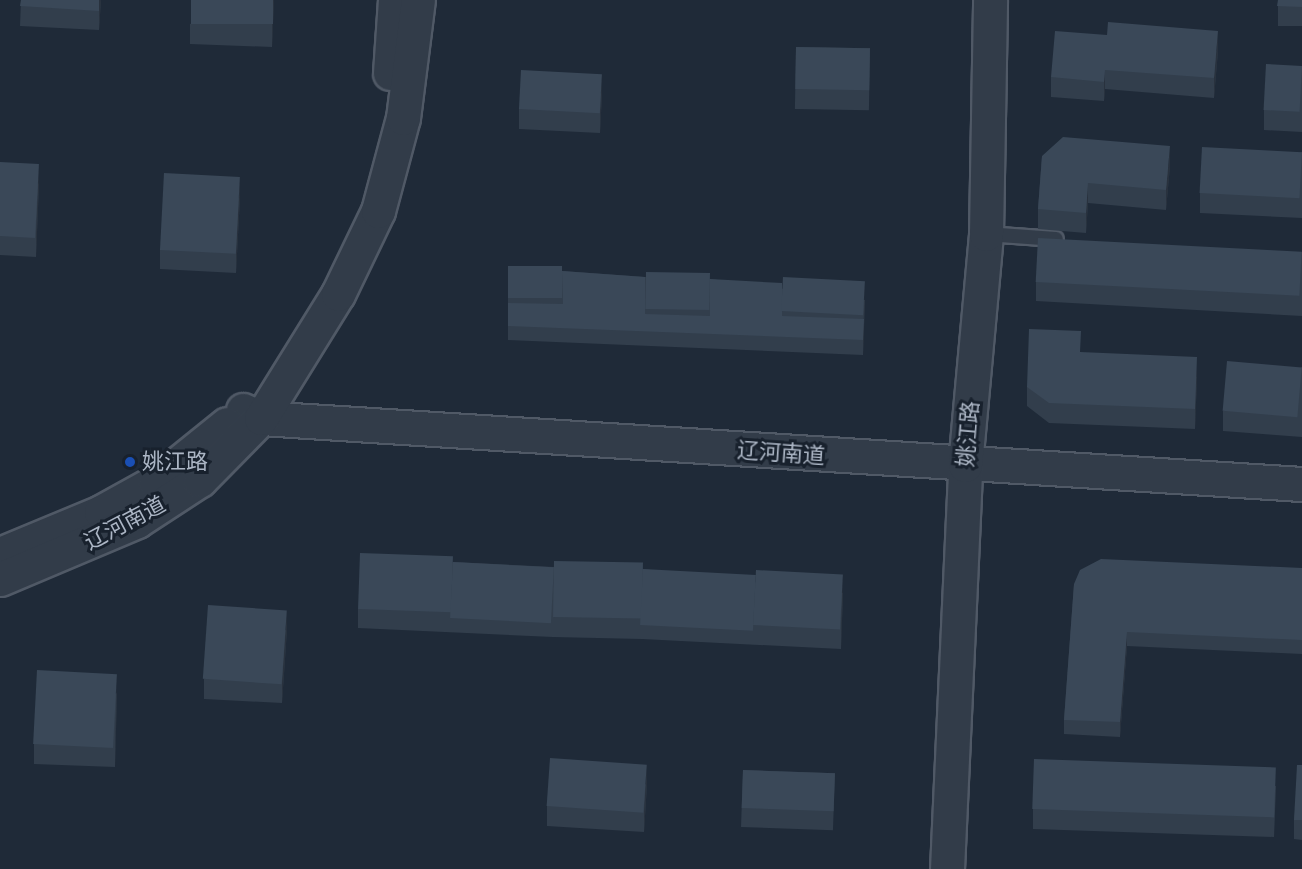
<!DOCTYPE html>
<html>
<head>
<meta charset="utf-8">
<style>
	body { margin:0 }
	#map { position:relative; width:1302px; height:869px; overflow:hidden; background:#1f2a38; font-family:Figtree,"Noto Sans SC",sans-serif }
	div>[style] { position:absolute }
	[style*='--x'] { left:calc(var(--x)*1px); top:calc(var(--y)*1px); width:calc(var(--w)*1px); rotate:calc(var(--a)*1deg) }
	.roads { filter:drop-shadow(2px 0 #505966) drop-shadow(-2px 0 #505966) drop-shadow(0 2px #505966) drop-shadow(0 -2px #505966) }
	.service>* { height:14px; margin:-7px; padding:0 7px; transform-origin:7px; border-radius:7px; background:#323c49 }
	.tertiary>* { height:33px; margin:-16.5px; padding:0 16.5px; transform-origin:16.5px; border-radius:16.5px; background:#323c49 }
	.wall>* { inset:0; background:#323e4c; transform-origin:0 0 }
	.shaded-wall>* { inset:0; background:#29323e }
	.building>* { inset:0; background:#3a4858; transform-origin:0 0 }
	.dots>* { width:16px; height:16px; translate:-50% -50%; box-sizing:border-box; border:3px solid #18212d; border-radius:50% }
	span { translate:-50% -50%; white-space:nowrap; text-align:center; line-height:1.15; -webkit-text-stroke:6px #18212d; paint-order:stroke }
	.street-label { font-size:22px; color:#acb6c5 }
	.poi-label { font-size:22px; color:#acb6c5 }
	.left { translate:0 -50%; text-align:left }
</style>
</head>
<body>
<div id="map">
	<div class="roads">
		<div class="service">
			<div style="--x:986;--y:234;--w:70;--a:4.1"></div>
		</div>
		<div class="tertiary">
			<div style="--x:390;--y:73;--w:73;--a:-86.1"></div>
			<div style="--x:243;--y:410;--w:20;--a:24"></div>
			<div style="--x:261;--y:418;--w:1043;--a:3.63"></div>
			<div style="--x:0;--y:554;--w:109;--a:-22.6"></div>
			<div style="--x:101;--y:512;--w:62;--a:-29.1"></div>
			<div style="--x:155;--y:482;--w:92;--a:-38.9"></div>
			<div style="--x:0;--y:579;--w:149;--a:-22.9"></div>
			<div style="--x:137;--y:521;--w:75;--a:-33.1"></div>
			<div style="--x:200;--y:480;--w:87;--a:-45.5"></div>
			<div style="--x:261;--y:418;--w:146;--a:-58.2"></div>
			<div style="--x:338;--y:294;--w:92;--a:-64.3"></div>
			<div style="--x:378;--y:211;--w:96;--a:-75"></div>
			<div style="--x:403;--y:118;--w:119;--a:-82.8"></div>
			<div style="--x:947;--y:869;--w:404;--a:-87.4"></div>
			<div style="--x:965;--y:465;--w:232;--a:-84.8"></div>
			<div style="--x:986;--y:234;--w:234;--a:-89"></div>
		</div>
	</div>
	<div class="wall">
		<div style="clip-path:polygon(21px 0,101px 0,99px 30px,20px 26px)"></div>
		<div style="clip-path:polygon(274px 0,272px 47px,190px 44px,190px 24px)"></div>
		<div style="left:1278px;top:0;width:24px;height:26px"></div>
		<div style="left:796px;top:47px;width:74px;height:62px;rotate:1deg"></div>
		<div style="clip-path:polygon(1218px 51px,1214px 98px,1105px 89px,1104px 101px,1051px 97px,1051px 77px)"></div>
		<div style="clip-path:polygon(1302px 66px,1302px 132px,1264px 130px,1264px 110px)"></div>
		<div style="clip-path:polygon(602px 93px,600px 133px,519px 129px,519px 109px)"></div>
		<div style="clip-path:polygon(1302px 152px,1302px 218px,1200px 213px,1200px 193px)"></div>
		<div style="clip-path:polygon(1042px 156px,1170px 166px,1166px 210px,1088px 203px,1086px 233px,1038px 229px,1038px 209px)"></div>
		<div style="clip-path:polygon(0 162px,39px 184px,36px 257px,0 255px)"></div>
		<div style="clip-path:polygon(240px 197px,236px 273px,160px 269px,160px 250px)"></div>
		<div style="clip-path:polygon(1302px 252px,1302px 316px,1036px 301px,1036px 282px)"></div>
		<div style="clip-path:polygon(508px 266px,562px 271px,645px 277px,710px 279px,865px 300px,863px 355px,508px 340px)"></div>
		<div style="clip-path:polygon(1080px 352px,1197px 377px,1195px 429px,1049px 423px,1027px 406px,1027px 387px)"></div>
		<div style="clip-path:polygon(1302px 367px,1302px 437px,1223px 431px,1223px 411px)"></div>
		<div style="clip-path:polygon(453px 562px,554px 567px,643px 569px,843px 593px,841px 649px,642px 639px,553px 637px,358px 628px,358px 609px)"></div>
		<div style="clip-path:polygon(1302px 568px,1302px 654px,1127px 646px,1120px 737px,1064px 734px,1064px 720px,1074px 584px)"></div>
		<div style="clip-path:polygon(287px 629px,282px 703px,204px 699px,204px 679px)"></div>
		<div style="clip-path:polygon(117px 693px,115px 767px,34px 764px,34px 744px)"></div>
		<div style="clip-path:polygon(1302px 765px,1302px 840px,1294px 839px,1294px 820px)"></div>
		<div style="left:743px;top:770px;width:92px;height:57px;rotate:2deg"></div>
		<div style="clip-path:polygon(647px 784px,644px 832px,547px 826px,547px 806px)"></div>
		<div style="clip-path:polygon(1276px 786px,1274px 837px,1033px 829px,1033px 809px)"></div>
	</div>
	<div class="shaded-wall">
		<div style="clip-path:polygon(99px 0,101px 0,99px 30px)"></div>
		<div style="clip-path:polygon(273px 0,274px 0,272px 47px,272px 27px)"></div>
		<div style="clip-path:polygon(1218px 31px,1218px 51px,1214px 98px,1214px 78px)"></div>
		<div style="clip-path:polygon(1105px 70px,1105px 89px,1104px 101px,1104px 82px)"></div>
		<div style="clip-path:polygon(602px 74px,602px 93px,600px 133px,600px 113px)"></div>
		<div style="clip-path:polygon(1170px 146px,1170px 166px,1166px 210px,1166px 190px)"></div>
		<div style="clip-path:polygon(39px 164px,39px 184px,36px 257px,36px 237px)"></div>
		<div style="clip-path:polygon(240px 177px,240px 197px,236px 273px,236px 253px)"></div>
		<div style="clip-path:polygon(1088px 183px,1088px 203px,1086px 233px,1086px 213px)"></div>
		<div style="clip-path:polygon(865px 281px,864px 334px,863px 355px,863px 340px)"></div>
		<div style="clip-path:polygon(1197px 357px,1197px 377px,1195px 429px,1195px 409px)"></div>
		<div style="clip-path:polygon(843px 574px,843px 593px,841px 649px,841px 629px)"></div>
		<div style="clip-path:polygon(287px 610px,287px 629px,282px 703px,282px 684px)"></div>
		<div style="clip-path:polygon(1127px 632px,1127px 646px,1120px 737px,1120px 722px)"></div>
		<div style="clip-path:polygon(117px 674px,117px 693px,115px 767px,115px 748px)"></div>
		<div style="clip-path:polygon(647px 764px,647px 784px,644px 832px,644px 812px)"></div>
	</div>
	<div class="building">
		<div style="clip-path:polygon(21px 0,99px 0,99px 11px,20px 6px)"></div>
		<div style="left:191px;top:0;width:82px;height:24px"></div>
		<div style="clip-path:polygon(1278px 0,1302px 0,1302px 7px,1277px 6px)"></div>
		<div style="clip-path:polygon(1108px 22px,1218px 31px,1214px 78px,1105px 70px,1104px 82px,1051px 77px,1055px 31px,1107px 35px)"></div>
		<div style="left:796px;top:47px;width:74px;height:42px;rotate:1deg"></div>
		<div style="left:1266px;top:64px;width:36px;height:46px;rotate:3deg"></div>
		<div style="left:521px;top:70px;width:81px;height:39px;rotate:3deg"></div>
		<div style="clip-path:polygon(1063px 137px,1170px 146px,1166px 190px,1088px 183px,1086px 213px,1038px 209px,1042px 156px)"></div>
		<div style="left:1202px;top:147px;width:100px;height:46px;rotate:3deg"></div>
		<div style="left:0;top:162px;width:39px;height:74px;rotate:3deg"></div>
		<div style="left:164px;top:173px;width:76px;height:77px;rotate:3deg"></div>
		<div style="left:1038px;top:238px;width:264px;height:44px;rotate:3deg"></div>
		<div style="left:508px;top:266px;width:54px;height:32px"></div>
		<div style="clip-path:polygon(562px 271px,645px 277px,645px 314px,710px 316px,710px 279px,782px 283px,782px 316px,864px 319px,863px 340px,508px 326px,508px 303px,563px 304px)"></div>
		<div style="left:646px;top:272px;width:64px;height:37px;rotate:1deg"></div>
		<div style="left:783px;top:277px;width:82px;height:34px;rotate:3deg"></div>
		<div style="clip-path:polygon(1029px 329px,1081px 331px,1080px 352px,1197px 357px,1195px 409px,1049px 403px,1027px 387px)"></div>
		<div style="left:1227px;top:361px;width:75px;height:50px;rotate:5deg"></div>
		<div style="left:360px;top:553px;width:93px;height:56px;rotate:2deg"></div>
		<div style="clip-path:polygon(1101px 559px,1302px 568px,1302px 640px,1127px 632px,1120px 722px,1064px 720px,1074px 584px,1080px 570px)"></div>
		<div style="left:554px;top:561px;width:89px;height:56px;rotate:1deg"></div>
		<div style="left:453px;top:562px;width:101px;height:56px;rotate:3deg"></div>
		<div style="left:643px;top:569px;width:113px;height:56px;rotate:3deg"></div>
		<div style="left:756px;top:570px;width:87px;height:55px;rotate:3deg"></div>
		<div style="left:208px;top:605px;width:79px;height:74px;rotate:4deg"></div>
		<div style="left:37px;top:670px;width:80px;height:74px;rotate:3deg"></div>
		<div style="left:550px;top:758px;width:97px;height:48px;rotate:4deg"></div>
		<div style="left:1034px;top:759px;width:242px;height:50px;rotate:2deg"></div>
		<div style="clip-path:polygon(1297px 765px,1302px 765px,1302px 820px,1294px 820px)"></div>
		<div style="left:743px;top:770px;width:92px;height:38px;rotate:2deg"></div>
	</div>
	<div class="dots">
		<div style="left:130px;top:462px;background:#1a4fb4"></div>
	</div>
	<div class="street-label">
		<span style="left:968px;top:434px;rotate:-85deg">姚江路</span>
		<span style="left:781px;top:453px;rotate:4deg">辽河南道</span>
		<span style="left:125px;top:523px;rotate:-28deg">辽河南道</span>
	</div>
	<div class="poi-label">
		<span class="left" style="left:142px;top:462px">姚江路</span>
	</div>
</div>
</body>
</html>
